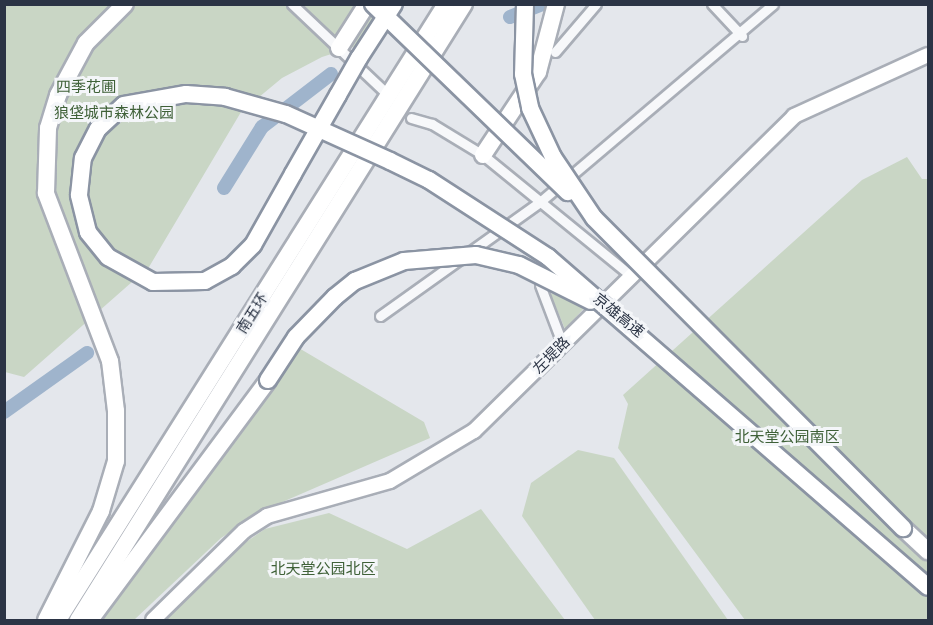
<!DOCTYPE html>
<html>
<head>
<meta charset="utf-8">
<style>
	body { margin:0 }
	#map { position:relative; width:933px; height:625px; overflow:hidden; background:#e4e7ec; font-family:Ubuntu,"Noto Sans SC",sans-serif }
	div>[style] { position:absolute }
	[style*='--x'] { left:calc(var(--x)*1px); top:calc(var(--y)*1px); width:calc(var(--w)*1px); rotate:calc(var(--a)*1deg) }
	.green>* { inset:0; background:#c9d6c5 }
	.river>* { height:14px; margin:-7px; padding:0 7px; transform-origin:7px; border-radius:7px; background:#9fb4cc }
	.roads { filter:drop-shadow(2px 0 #a9aeb7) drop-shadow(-2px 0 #a9aeb7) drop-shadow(0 2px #a9aeb7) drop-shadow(0 -2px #a9aeb7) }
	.street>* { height:9px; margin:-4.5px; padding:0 4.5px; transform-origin:4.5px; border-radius:4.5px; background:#f7f8fa }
	.secondary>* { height:14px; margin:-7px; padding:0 7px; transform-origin:7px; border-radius:7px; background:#fff }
	.highway>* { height:16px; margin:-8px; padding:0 8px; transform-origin:8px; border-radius:8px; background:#fff }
	.bridges { filter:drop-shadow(2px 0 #8b94a3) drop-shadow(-2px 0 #8b94a3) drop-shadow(0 2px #8b94a3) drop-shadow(0 -2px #8b94a3) }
	.highway-bridge>* { height:16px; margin:-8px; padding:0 8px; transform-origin:8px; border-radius:8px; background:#fff }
	span { translate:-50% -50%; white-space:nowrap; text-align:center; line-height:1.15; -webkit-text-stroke:6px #f4f6f9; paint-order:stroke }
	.park-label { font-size:15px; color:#3f6138 }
	.street-label { font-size:15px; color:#2b3445 }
	.frame { position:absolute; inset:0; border:6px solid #2b3445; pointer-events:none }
</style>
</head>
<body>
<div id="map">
	<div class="green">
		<div style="clip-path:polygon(4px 5px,391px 5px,366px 43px,322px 57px,282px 78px,241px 112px,149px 267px,24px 377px,5px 372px)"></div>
		<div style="clip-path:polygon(907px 157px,922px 179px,928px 179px,928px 620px,745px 620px,618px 448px,628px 404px,623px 395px,862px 180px)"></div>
		<div style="clip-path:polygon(550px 293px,587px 305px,565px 329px)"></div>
		<div style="clip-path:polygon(287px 341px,424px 422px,430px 438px,264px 510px,221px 538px,134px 620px,102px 620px)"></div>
		<div style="clip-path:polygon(578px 450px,614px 458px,728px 620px,595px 620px,522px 516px,531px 483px)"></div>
		<div style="clip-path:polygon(481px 509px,565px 620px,161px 620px,230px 553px,265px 529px,329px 513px,407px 549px)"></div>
	</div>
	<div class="river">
		<div style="--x:510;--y:17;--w:35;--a:-22"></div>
		<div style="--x:224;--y:188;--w:72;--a:-58.1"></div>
		<div style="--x:262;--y:127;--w:87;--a:-37.5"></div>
		<div style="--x:4;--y:412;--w:102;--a:-35.4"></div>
	</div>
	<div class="roads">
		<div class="street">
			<div style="--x:292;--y:4;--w:125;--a:43.4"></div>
			<div style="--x:712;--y:4;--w:44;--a:46.8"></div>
			<div style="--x:555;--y:52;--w:63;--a:-49.5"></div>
			<div style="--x:411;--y:118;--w:22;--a:16"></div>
			<div style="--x:432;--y:124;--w:60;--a:31.3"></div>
			<div style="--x:483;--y:155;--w:190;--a:39.2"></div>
			<div style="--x:540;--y:285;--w:62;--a:69.2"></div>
			<div style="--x:380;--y:316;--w:198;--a:-35.5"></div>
			<div style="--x:541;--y:201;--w:304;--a:-40.3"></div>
		</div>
		<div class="secondary">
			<div style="--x:153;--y:620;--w:127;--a:-44.4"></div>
			<div style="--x:244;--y:531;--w:27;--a:-33"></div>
			<div style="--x:267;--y:516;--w:128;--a:-15.9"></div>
			<div style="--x:390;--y:481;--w:98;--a:-30.8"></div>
			<div style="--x:474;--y:431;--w:449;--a:-44.5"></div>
			<div style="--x:794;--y:116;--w:147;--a:-24.5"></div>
		</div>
		<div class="highway">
			<div style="--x:339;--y:48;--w:52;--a:-57.5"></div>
			<div style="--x:483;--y:155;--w:100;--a:-56.5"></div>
			<div style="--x:538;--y:72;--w:70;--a:-75.2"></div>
			<div style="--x:903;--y:528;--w:34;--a:43"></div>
			<div style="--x:46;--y:620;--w:122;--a:-63.2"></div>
			<div style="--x:101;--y:511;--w:52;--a:-73.3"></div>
			<div style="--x:116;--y:461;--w:50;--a:-90"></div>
			<div style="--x:116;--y:411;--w:50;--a:-96.8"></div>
			<div style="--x:110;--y:361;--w:180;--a:-110.9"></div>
			<div style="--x:46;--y:193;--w:65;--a:-88.2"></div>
			<div style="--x:48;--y:128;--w:34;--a:-73"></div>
			<div style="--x:58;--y:95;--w:59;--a:-61.7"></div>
			<div style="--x:86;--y:43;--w:55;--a:-45"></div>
			<div style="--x:58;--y:620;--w:728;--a:-57.79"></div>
			<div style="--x:78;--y:620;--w:727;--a:-57.93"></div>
			<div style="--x:90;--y:620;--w:299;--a:-53.4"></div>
		</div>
	</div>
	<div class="bridges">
		<div class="highway-bridge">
			<div style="--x:373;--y:4;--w:271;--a:44"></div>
			<div style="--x:394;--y:4;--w:64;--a:122.9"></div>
			<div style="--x:359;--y:58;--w:43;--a:119.6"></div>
			<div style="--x:338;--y:95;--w:91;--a:119.7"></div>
			<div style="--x:293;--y:174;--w:81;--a:119.4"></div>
			<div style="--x:253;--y:245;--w:30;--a:135"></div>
			<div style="--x:232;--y:266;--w:31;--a:151"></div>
			<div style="--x:205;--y:281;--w:52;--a:178.9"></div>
			<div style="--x:153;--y:282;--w:51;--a:-150.9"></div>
			<div style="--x:108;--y:257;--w:32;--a:-129"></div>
			<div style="--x:88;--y:232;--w:38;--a:-104"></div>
			<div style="--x:79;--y:195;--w:37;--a:-84"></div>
			<div style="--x:83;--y:158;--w:33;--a:-63"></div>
			<div style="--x:98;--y:129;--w:35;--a:-43"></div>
			<div style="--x:124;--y:105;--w:63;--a:-10.1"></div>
			<div style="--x:186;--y:94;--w:39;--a:4"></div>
			<div style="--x:225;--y:97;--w:63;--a:15.6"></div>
			<div style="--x:286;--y:114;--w:114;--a:24.3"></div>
			<div style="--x:390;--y:161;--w:43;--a:26"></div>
			<div style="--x:429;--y:180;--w:142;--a:32.9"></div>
			<div style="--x:548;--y:257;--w:503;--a:40.97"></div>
			<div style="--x:525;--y:4;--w:70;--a:91.6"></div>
			<div style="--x:523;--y:74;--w:35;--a:78"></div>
			<div style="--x:530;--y:108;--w:54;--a:64.9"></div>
			<div style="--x:553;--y:157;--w:73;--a:56.1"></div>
			<div style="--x:594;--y:218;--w:438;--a:45.1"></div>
			<div style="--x:268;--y:380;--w:51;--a:-56.9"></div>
			<div style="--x:296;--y:337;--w:56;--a:-45.7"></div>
			<div style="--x:335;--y:297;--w:26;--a:-39"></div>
			<div style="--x:355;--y:281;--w:53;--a:-22.2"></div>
			<div style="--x:404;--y:261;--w:72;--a:-4.8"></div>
			<div style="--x:476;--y:255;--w:44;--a:13.1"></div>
			<div style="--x:519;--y:265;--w:80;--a:26.6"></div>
		</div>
	</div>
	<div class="park-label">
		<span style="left:86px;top:87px">四季花圃</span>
		<span style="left:114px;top:113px">狼垡城市森林公园</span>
		<span style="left:787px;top:437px">北天堂公园南区</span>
		<span style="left:323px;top:569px">北天堂公园北区</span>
	</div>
	<div class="street-label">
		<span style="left:252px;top:313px;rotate:-58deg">南五环</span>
		<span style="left:619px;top:315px;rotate:39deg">京雄高速</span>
		<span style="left:551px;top:355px;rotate:-45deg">左堤路</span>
	</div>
	<div class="frame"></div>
</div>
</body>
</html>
